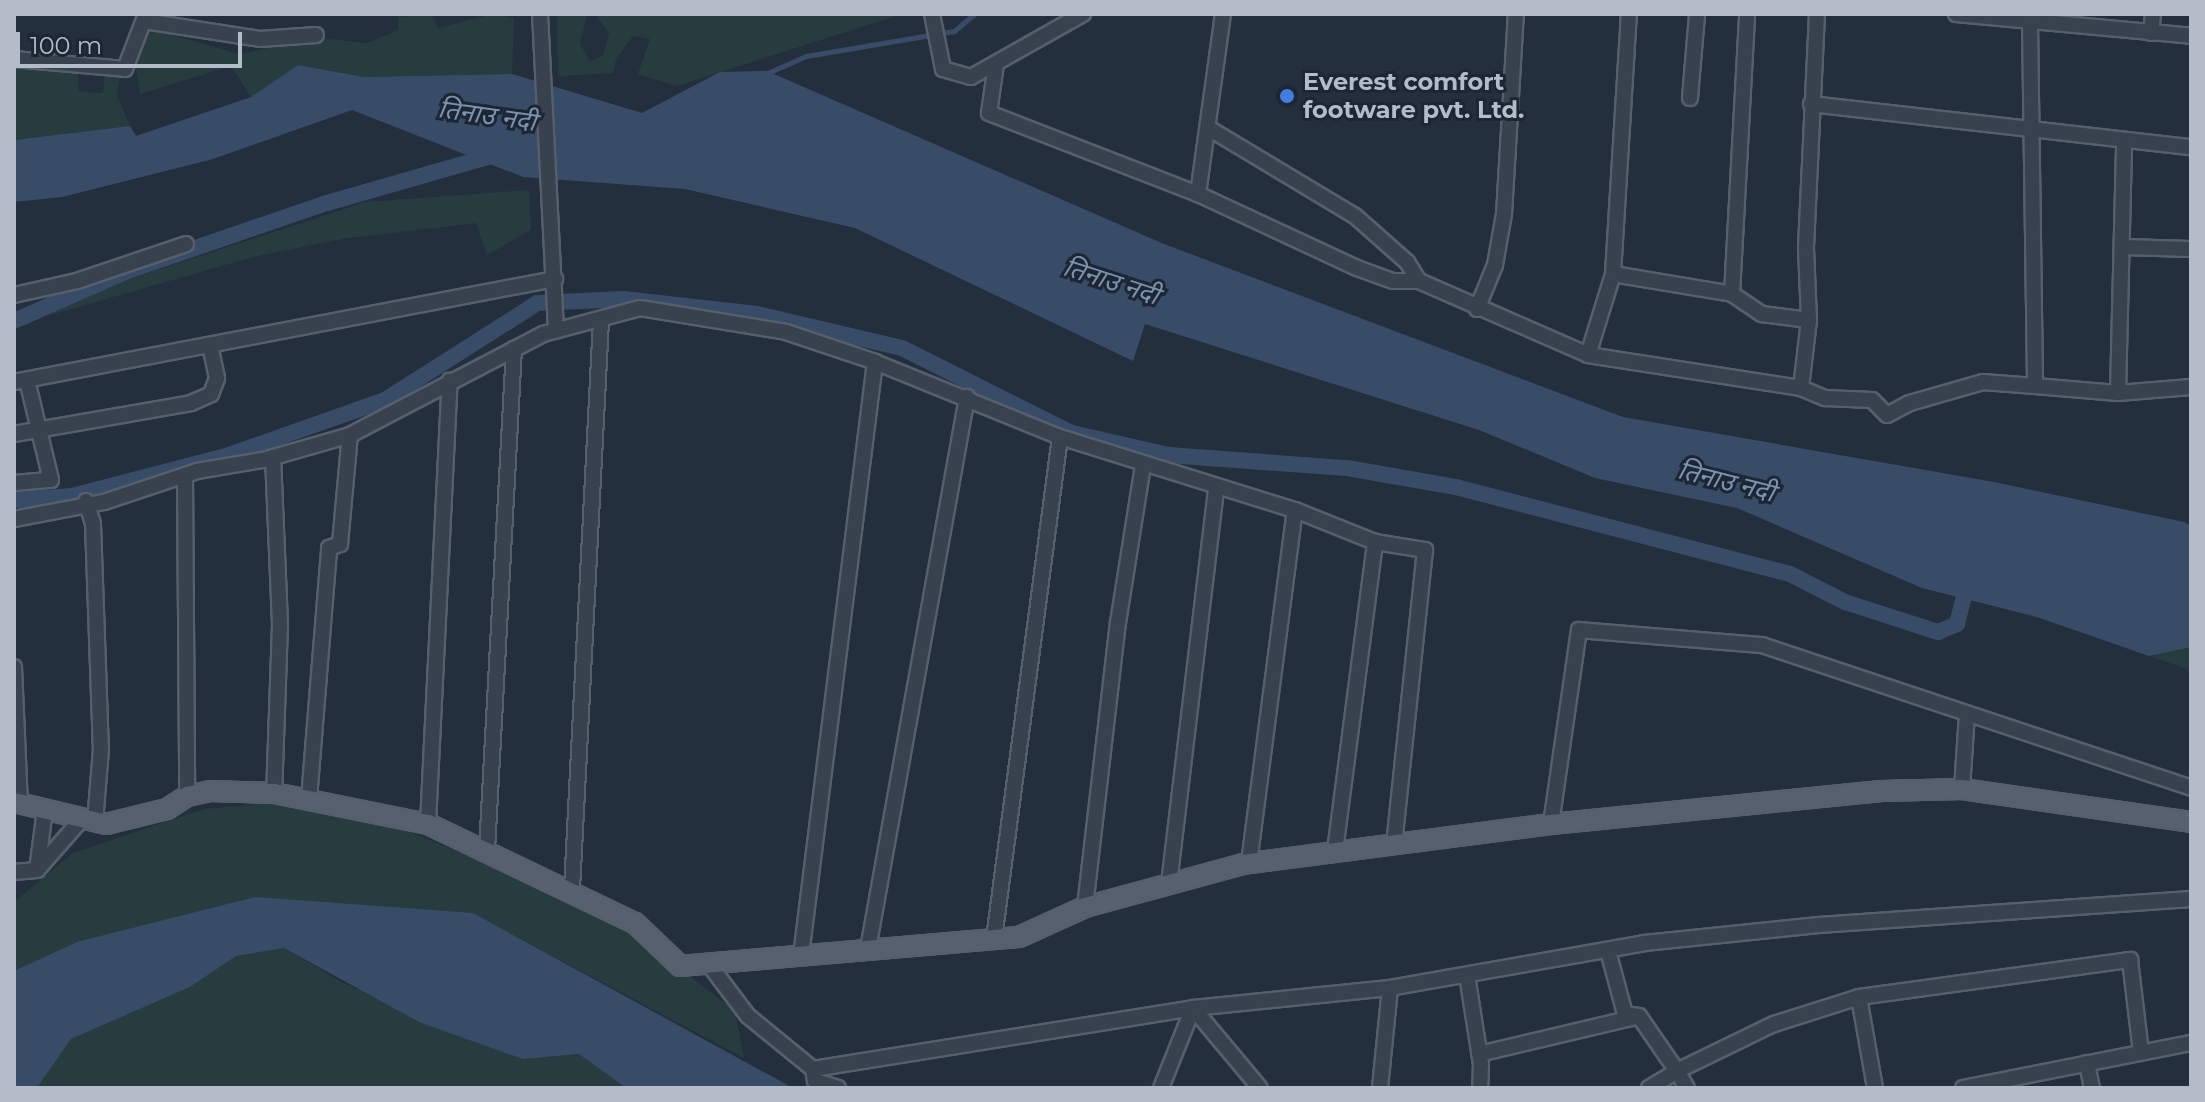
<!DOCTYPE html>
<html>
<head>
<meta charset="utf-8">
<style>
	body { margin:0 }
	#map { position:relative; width:2205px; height:1102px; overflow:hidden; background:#242f3e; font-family:Montserrat,"Noto Sans Devanagari",sans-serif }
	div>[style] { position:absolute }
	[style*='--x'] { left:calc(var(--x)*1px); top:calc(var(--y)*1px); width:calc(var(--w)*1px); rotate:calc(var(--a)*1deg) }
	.green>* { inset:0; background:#263c3f }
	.water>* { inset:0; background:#394c67 }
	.stream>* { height:5px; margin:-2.5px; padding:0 2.5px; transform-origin:2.5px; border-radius:2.5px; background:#394c67 }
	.canal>* { height:16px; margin:-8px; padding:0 8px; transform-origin:8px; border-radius:8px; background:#394c67 }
	.roads { filter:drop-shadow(2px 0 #565f6c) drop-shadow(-2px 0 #565f6c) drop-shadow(0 2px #565f6c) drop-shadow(0 -2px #565f6c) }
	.minor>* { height:14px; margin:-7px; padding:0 7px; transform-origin:7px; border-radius:7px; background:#38414e }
	.major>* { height:18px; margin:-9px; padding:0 9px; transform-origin:9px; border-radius:9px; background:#56606e }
	.dots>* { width:22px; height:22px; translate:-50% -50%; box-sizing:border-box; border:4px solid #1d2633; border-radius:50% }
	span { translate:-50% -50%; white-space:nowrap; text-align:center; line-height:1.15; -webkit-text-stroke:6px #1d2633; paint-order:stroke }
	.poi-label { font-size:24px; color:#b4bcc9; font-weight:700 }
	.left { translate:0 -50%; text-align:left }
	.water-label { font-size:26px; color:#7c92b1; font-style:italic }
	.frame { position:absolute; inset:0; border:16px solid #b4bcc9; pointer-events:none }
	.scale { position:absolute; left:16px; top:32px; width:226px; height:36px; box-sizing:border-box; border:4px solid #b4bcc9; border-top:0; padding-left:10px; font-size:24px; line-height:28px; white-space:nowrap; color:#b4bcc9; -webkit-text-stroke:6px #1d2633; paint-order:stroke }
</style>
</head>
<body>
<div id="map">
	<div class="green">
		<div style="clip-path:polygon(431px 14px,438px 28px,493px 14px,514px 18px,512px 74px,364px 77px,298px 65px,251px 97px,231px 66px,140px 94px,136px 69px,147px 28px,239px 54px,319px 38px,367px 43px,398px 30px,398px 17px)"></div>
		<div style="clip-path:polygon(557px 14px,587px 14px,580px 44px,590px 61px,603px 56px,609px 33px,595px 14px,902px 14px,677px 86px,638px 74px,650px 39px,633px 36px,616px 59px,613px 73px,558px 76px)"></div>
		<div style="clip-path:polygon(14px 67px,78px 71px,79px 92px,103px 93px,105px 74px,120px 76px,117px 95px,130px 126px,14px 140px)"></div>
		<div style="clip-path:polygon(529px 190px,531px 230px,487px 255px,476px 223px,342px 239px,253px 257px,54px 314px,45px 312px,93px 291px,366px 202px)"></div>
		<div style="clip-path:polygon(2191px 647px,2191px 670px,2149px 656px)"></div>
		<div style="clip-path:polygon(270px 803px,391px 824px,611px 916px,735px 1011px,744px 1058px,472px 913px,77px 942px,14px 971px,14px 902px,73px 853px,204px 809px)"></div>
		<div style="clip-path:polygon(284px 948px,341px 982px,523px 1059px,579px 1054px,626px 1088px,37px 1088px,71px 1039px,190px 987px,236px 956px)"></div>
	</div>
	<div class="water">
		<div style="clip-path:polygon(298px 65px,364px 77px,512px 74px,642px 113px,720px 72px,767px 71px,1164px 244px,1623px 417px,1994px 482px,2184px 522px,2191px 526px,2191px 647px,2149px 656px,2037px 617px,1922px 588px,1737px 508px,1595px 478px,1479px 430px,1145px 324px,1133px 361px,855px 228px,685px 189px,523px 177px,352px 110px,213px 159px,62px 197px,14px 202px,14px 140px,130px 126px,136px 136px,251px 97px)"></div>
		<div style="clip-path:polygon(255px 897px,473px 913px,793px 1088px,626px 1088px,579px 1054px,523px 1059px,419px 1022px,284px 948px,236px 956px,190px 987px,71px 1039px,37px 1088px,14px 1088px,14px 971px,77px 942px)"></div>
	</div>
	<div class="stream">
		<div style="--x:763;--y:75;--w:47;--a:-23.8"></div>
		<div style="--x:806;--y:56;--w:150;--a:-9.6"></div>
		<div style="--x:954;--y:31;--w:26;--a:-40"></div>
	</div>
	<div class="canal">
		<div style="--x:14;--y:321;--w:121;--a:-23.8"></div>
		<div style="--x:125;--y:272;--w:213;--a:-18.9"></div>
		<div style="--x:327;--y:203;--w:166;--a:-16"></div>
		<div style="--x:487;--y:157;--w:12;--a:-42"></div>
		<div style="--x:14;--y:500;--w:58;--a:-3.9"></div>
		<div style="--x:72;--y:496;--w:159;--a:-14.6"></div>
		<div style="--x:226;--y:456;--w:169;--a:-19.4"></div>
		<div style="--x:385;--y:400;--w:180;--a:-32.5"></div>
		<div style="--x:537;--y:303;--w:86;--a:-2.7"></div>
		<div style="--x:623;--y:299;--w:135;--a:6.4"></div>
		<div style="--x:757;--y:314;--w:149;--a:13.2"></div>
		<div style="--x:902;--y:348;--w:190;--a:26.6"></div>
		<div style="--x:1072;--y:433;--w:98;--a:12.9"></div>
		<div style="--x:1168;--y:455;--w:179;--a:4.2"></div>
		<div style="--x:1347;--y:468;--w:111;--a:9.9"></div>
		<div style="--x:1456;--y:487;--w:345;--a:14.6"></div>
		<div style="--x:1790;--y:574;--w:62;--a:27"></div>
		<div style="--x:1845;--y:602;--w:98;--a:17.9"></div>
		<div style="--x:1938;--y:632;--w:21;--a:-23"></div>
		<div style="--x:1957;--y:624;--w:32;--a:-76"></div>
	</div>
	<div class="roads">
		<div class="minor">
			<div style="--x:540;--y:14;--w:317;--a:87.1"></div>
			<div style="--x:932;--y:14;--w:56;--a:78.7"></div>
			<div style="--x:943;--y:69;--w:29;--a:16"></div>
			<div style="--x:971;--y:77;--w:129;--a:-29.4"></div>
			<div style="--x:1956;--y:14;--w:236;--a:5.3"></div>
			<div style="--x:144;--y:21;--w:117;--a:8.8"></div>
			<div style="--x:260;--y:39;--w:56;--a:-4.1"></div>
			<div style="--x:2030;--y:22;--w:364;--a:89.2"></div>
			<div style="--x:2035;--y:386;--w:83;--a:4.8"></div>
			<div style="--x:2118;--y:393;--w:73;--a:-4.7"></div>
			<div style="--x:2151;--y:33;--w:19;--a:-84"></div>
			<div style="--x:14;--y:59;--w:111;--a:5.1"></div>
			<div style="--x:125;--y:69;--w:59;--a:-69.1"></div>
			<div style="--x:996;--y:64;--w:49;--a:98.1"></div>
			<div style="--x:989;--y:113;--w:224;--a:21.2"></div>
			<div style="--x:1198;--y:194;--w:175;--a:25"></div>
			<div style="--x:1357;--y:268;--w:38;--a:20"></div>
			<div style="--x:1393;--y:281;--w:26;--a:0"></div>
			<div style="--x:1419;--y:281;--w:184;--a:23.6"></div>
			<div style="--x:1588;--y:355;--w:216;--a:8.8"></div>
			<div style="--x:1801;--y:388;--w:26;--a:23"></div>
			<div style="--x:1825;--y:398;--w:47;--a:2.4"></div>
			<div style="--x:1872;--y:400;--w:21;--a:45"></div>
			<div style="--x:1887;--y:415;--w:26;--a:-28"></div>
			<div style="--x:1910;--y:403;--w:76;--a:-16"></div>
			<div style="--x:1983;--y:382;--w:52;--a:4.4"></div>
			<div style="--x:1690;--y:98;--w:84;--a:-85.2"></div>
			<div style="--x:1811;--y:104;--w:382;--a:6.5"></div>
			<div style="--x:1210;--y:129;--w:169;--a:31"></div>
			<div style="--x:1355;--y:216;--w:69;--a:41.5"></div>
			<div style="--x:1407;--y:262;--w:22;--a:58"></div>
			<div style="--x:1198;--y:194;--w:182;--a:-82.1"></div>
			<div style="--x:2123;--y:247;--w:68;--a:1.7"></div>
			<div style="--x:1613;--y:274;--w:121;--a:9.5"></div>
			<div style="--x:1732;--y:294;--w:36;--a:34"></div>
			<div style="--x:1762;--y:314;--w:47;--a:7.3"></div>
			<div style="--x:1732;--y:294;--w:280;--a:-86.9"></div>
			<div style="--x:14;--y:295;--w:65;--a:-12.5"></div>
			<div style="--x:77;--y:281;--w:115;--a:-18.7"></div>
			<div style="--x:1477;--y:309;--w:48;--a:-67.8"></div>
			<div style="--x:1495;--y:265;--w:52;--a:-80"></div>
			<div style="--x:1504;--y:214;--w:200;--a:-86.6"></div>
			<div style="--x:1588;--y:355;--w:85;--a:-72.8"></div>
			<div style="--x:1613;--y:274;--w:260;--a:-86.5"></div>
			<div style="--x:14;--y:382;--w:551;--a:-10.78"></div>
			<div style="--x:1801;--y:388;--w:68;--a:-83.3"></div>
			<div style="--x:1809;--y:320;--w:73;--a:-92.4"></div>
			<div style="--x:1806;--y:247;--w:233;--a:-87.3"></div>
			<div style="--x:2118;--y:393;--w:251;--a:-88.6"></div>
			<div style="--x:14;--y:434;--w:180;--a:-9.9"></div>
			<div style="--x:191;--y:403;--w:22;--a:-24"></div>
			<div style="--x:211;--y:394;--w:17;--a:-69"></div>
			<div style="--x:217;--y:378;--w:34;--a:-102"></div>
			<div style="--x:273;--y:457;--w:168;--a:87.6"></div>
			<div style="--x:280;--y:625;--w:168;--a:92"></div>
			<div style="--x:185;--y:475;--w:321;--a:89.6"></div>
			<div style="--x:14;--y:483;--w:37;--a:-5"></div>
			<div style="--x:51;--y:480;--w:103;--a:-103.5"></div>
			<div style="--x:86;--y:501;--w:24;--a:73"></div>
			<div style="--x:93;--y:524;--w:225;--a:88"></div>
			<div style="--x:101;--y:749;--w:73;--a:94.7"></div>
			<div style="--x:14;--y:519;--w:92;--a:-10.7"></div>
			<div style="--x:104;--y:502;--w:98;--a:-18.4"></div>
			<div style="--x:197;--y:471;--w:67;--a:-9.5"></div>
			<div style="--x:263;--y:460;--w:91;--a:-16"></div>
			<div style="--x:350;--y:435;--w:218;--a:-27.6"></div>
			<div style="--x:543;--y:334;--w:100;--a:-15"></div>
			<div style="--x:640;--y:308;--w:148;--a:9.3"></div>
			<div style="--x:786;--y:332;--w:94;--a:18.6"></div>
			<div style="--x:875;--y:362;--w:200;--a:22.1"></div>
			<div style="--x:1060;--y:437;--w:246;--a:17.3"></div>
			<div style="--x:1295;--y:510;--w:86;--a:21.8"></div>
			<div style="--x:1375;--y:542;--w:51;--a:9.1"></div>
			<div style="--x:1425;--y:550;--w:295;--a:96"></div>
			<div style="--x:14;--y:667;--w:137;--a:87.5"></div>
			<div style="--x:1962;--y:789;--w:75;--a:-86.2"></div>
			<div style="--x:309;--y:799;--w:252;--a:-85.4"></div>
			<div style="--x:329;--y:548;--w:12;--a:-20"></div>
			<div style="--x:340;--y:544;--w:109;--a:-84.8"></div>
			<div style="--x:428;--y:824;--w:444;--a:-87.2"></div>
			<div style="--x:1551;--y:824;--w:196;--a:-81.8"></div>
			<div style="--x:1579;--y:630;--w:184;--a:4.7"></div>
			<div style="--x:1762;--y:645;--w:452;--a:18.4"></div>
			<div style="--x:487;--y:850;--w:502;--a:-86.92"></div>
			<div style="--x:1335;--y:851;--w:312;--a:-82.6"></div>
			<div style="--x:1249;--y:863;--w:356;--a:-82.6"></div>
			<div style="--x:37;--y:870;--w:61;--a:-82.4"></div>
			<div style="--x:14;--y:872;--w:23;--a:-5"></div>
			<div style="--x:37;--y:870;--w:68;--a:-48.6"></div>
			<div style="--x:1169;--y:884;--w:399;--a:-83.2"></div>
			<div style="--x:572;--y:889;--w:570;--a:-87.08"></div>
			<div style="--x:1085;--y:907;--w:286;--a:-83.4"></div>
			<div style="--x:1118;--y:623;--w:160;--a:-81"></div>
			<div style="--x:994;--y:939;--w:506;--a:-82.51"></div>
			<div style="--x:868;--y:949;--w:561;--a:-79.83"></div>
			<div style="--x:1608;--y:951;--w:65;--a:74.9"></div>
			<div style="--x:1625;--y:1014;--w:14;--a:8"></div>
			<div style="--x:1639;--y:1016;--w:67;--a:55.4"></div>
			<div style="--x:1677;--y:1071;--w:108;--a:-25.9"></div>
			<div style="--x:1774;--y:1024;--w:89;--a:-17.6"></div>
			<div style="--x:801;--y:956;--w:599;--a:-82.9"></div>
			<div style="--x:708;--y:963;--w:66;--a:53"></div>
			<div style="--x:748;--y:1016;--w:84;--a:39.2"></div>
			<div style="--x:813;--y:1069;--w:12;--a:81"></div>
			<div style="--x:815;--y:1081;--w:24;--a:17"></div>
			<div style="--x:1467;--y:975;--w:90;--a:81.1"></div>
			<div style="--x:1481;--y:1064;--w:24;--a:92"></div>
			<div style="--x:1193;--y:1008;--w:104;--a:50.1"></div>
			<div style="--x:1479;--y:1054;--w:160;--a:-13.3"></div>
			<div style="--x:2087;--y:1063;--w:25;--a:79"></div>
			<div style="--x:813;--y:1069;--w:385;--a:-9.1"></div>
			<div style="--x:1193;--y:1008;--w:198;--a:-5.8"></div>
			<div style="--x:1390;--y:988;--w:258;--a:-10"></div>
			<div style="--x:1644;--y:943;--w:176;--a:-5.9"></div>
			<div style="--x:1819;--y:925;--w:373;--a:-4"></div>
			<div style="--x:1161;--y:1088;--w:86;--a:-68.2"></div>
			<div style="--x:1380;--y:1088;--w:100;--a:-84.3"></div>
			<div style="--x:1649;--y:1088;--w:33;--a:-31"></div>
			<div style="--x:1677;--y:1071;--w:20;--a:60"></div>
			<div style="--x:1875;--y:1088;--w:92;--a:-100"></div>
			<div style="--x:1859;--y:997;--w:274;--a:-7.8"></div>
			<div style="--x:2130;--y:960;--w:93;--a:83.2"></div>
			<div style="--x:1963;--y:1088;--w:232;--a:-11.2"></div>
		</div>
		<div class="major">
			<div style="--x:14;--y:802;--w:95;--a:13.4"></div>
			<div style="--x:106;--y:824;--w:63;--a:-13.8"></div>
			<div style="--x:167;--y:809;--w:24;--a:-33"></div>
			<div style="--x:187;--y:796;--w:24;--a:-12"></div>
			<div style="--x:210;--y:791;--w:64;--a:1.8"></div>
			<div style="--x:274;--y:793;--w:157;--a:11.4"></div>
			<div style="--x:428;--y:824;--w:229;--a:25.6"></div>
			<div style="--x:635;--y:923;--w:62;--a:43.7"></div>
			<div style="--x:680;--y:966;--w:340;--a:-4.9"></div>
			<div style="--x:1019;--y:937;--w:72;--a:-24.4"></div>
			<div style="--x:1085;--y:907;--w:164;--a:-15.2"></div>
			<div style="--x:1243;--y:864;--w:311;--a:-7.4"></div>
			<div style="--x:1551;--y:824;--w:332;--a:-5.7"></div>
			<div style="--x:1881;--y:791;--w:81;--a:-1.4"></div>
			<div style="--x:1962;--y:789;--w:231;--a:8.2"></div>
		</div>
	</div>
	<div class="dots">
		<div style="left:1287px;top:96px;background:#3f7fe0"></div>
	</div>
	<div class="poi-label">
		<span class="left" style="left:1303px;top:96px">Everest comfort<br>footware pvt. Ltd.</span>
	</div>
	<div class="water-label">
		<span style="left:487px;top:116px;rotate:8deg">तिनाउ नदी</span>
		<span style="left:1111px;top:282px;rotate:18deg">तिनाउ नदी</span>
		<span style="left:1726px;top:482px;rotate:14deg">तिनाउ नदी</span>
	</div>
	<div class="frame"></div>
	<div class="scale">100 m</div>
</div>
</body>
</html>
